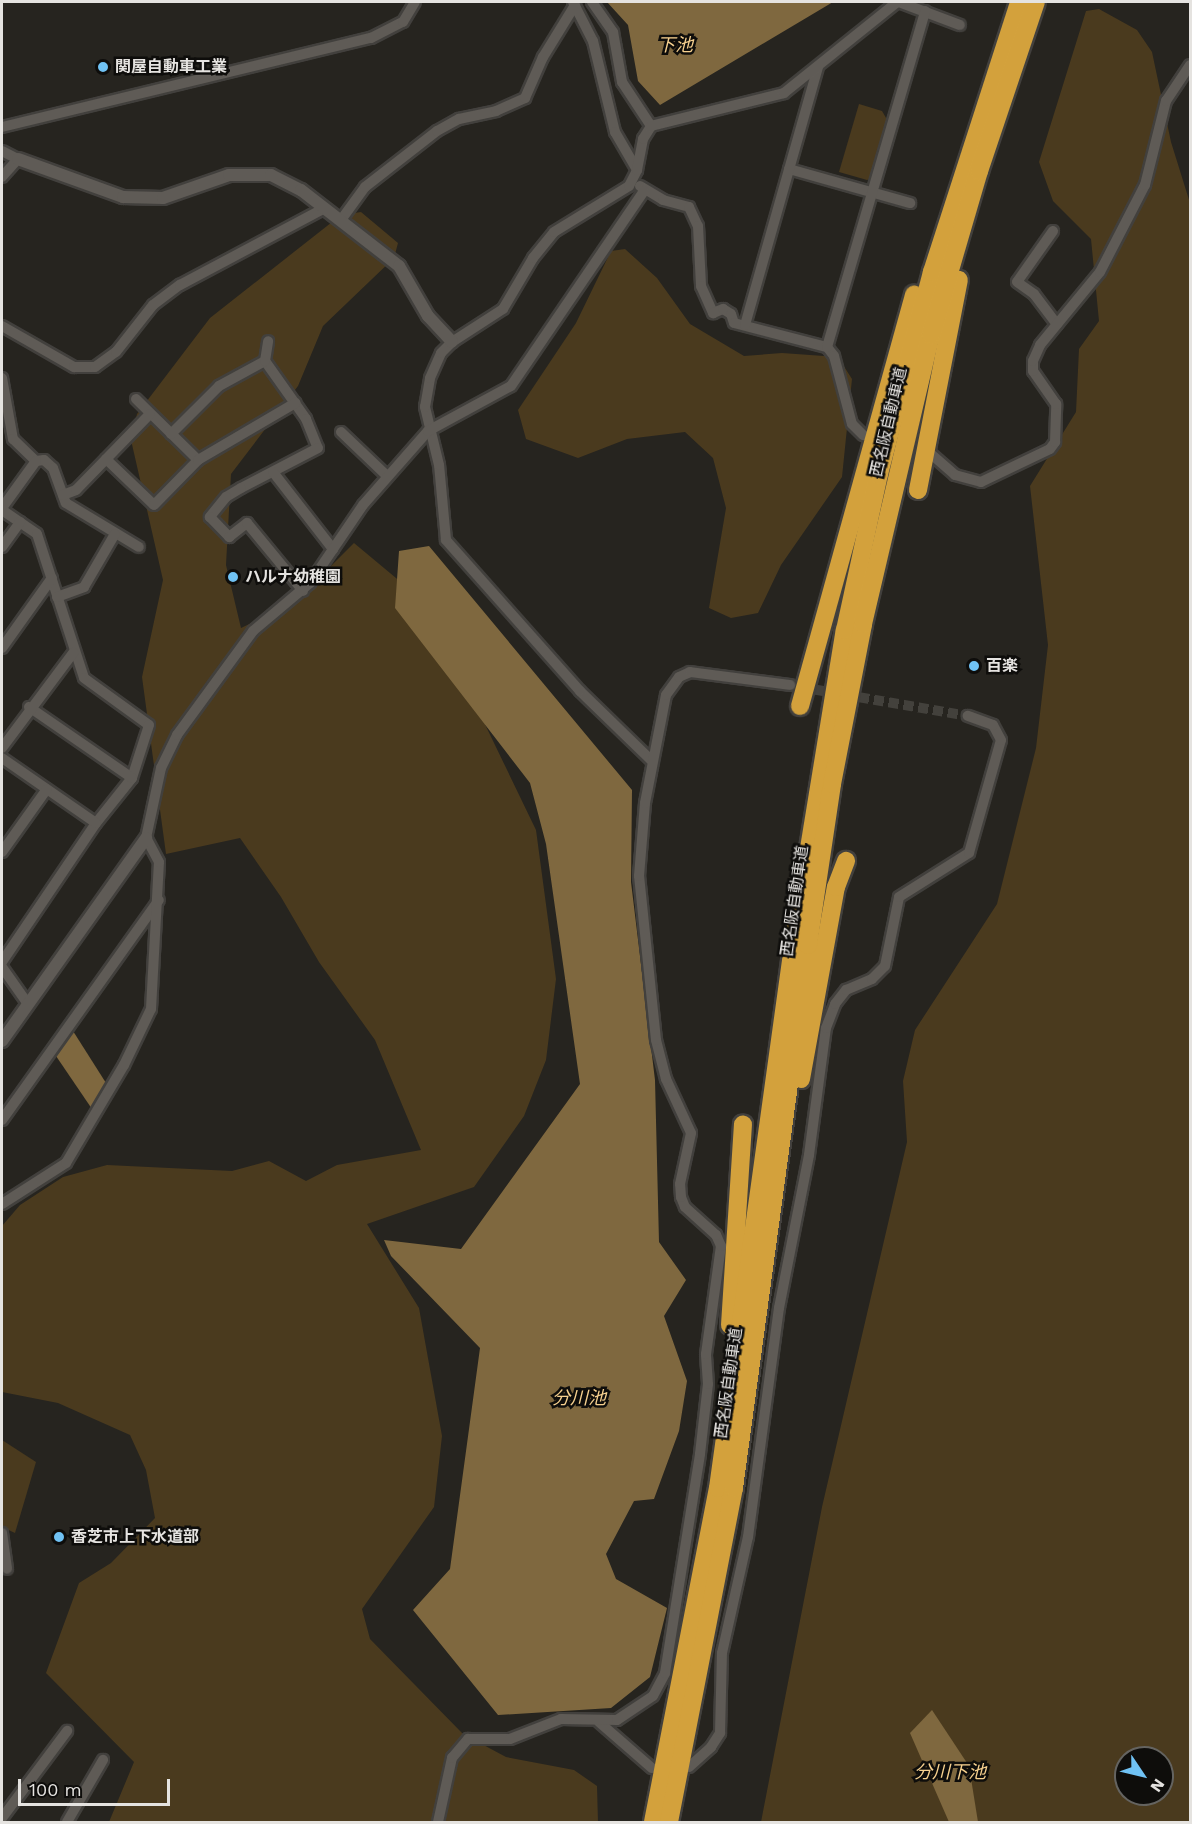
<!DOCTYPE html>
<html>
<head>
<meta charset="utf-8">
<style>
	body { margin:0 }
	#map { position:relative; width:1192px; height:1824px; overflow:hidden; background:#26241f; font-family:"Work Sans","Noto Sans JP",sans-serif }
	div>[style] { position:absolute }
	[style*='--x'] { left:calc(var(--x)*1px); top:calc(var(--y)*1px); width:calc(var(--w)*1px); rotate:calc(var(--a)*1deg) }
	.green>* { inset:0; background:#4a3a1e }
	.water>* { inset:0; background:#7f683f }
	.minor-tunnel>* { height:10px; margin-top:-5px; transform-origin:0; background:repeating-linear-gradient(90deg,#43413c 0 10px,transparent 0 15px) }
	.roads { filter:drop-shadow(2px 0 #42403d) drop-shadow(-2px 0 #42403d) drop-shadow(0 2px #42403d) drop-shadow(0 -2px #42403d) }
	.minor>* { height:10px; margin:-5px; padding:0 5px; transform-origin:5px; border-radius:5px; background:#5f5b56 }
	.tertiary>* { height:12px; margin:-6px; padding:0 6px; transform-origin:6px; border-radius:6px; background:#5f5b56 }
	.motorway>* { height:18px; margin:-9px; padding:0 9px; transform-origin:9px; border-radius:9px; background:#d3a13c }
	.dots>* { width:16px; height:16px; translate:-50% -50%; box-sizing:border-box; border:3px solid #0e0d0b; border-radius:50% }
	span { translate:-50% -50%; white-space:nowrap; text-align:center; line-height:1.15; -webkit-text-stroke:5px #0e0d0b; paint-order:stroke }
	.poi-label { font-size:16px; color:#e5e3e0; font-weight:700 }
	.left { translate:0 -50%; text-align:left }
	.street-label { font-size:16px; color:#e5e3e0 }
	.water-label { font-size:18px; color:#f7d18f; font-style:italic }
	.frame { position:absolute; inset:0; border:3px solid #e5e3e0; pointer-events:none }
	.north { position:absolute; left:1114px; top:1746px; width:60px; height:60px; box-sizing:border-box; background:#0e0d0b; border:2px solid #646360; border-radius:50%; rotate:125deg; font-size:16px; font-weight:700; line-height:24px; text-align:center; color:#e5e3e0 }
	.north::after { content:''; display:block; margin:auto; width:21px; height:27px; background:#70c2f4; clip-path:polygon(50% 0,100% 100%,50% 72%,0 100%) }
	.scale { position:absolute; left:18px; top:1779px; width:152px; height:27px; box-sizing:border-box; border:3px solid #e5e3e0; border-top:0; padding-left:8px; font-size:18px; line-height:21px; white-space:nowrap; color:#e5e3e0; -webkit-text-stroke:4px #0e0d0b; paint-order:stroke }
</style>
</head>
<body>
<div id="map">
	<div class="green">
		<div style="clip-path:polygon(evenodd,1099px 9px,1137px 30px,1152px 52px,1171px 142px,1190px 203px,1190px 1822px,761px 1822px,822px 1507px,907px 1142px,903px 1081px,915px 1030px,997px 904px,1036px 748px,1048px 645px,1030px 486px,1076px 412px,1079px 349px,1099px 321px,1091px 239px,1053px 201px,1039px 162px,1086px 11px,1099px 9px,1126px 1758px,1162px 1758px,1162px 1794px,1126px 1794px,1126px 1758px)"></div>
		<div style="clip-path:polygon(859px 104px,882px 111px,889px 123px,874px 178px,867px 180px,839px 172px)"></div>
		<div style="clip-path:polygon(361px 212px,398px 243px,394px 258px,323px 326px,298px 386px,231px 474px,226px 565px,241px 628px,295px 602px,354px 543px,402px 583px,454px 660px,536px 830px,556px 979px,546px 1060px,524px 1116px,474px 1187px,367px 1224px,419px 1308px,442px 1436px,434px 1507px,362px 1609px,370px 1639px,463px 1734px,506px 1757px,574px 1770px,597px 1786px,598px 1822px,109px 1822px,134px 1762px,46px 1673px,79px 1583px,111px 1563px,155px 1518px,146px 1470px,130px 1435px,58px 1403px,2px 1392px,2px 1226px,20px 1205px,63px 1177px,107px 1165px,232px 1171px,269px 1161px,306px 1181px,337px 1165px,421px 1150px,375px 1040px,319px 962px,281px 897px,240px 838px,166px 854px,142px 677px,163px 580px,131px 440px,137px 414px,210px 318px,341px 215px)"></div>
		<div style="clip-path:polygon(625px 249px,657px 278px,690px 324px,744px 356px,782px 353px,838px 357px,852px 379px,842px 477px,781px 565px,758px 613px,731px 618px,709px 608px,726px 508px,713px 458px,685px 432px,627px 439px,578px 458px,526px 439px,518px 410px,576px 323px,611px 251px)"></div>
		<div style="clip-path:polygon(2px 1440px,36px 1462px,15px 1533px,2px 1527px)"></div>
	</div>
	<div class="water">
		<div style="clip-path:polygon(607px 2px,606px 2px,833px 2px,660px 105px,638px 81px,628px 25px)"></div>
		<div style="clip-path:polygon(429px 546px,632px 790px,631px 882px,655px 1080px,659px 1242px,686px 1280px,664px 1316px,687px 1381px,679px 1431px,654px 1499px,634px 1501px,606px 1554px,616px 1579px,667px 1608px,650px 1677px,611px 1708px,498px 1715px,413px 1610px,450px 1569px,480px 1348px,391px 1256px,384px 1240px,461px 1249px,580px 1084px,546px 844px,530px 783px,395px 608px,399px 551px)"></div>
		<div style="clip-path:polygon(73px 1031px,106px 1083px,92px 1109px,56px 1056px)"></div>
		<div style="clip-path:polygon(932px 1710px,969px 1766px,978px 1822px,949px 1822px,910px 1733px)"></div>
	</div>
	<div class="minor-tunnel">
		<div style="--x:800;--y:687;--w:170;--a:9.8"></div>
	</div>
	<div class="roads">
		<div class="minor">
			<div style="--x:573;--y:2;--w:44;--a:62.9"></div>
			<div style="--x:593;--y:41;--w:94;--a:76.4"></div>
			<div style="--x:615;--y:132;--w:44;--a:59.9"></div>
			<div style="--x:592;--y:2;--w:37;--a:55"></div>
			<div style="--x:613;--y:32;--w:51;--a:79.8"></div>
			<div style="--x:622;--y:82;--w:53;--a:56.6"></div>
			<div style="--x:899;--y:2;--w:65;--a:20.7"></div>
			<div style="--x:2;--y:127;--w:380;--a:-13.6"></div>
			<div style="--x:371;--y:38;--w:36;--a:-27"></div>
			<div style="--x:403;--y:22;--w:23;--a:-59"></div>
			<div style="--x:2;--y:151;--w:18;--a:27"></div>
			<div style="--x:18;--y:159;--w:24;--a:132"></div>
			<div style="--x:789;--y:169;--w:126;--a:15.7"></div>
			<div style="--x:640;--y:186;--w:27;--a:31"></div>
			<div style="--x:663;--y:200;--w:27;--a:15"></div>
			<div style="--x:689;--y:207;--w:21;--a:65"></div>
			<div style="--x:698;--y:226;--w:60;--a:87.1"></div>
			<div style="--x:701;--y:286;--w:30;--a:66"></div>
			<div style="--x:713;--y:313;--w:11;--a:-22"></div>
			<div style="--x:723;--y:309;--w:9;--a:32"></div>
			<div style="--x:731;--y:314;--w:9;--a:72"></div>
			<div style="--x:734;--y:323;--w:96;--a:14.5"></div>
			<div style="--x:827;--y:347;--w:11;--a:52"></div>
			<div style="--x:834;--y:356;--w:70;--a:75.2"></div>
			<div style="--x:852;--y:424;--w:16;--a:45"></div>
			<div style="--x:341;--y:220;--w:41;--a:-54"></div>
			<div style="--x:365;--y:187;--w:91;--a:-37.9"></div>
			<div style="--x:437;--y:131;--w:25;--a:-29"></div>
			<div style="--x:459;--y:119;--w:38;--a:-12"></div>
			<div style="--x:496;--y:111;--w:32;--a:-24"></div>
			<div style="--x:525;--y:98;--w:45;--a:-66.3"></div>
			<div style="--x:543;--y:57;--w:61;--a:-58.4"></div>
			<div style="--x:1053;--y:231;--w:62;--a:125.2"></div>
			<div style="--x:1017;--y:282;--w:21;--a:35"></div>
			<div style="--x:1034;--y:294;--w:38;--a:53"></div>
			<div style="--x:745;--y:325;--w:268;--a:-74.2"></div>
			<div style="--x:2;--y:326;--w:83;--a:29.7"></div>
			<div style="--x:74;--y:367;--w:21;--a:0"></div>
			<div style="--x:95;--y:367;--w:26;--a:-36"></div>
			<div style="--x:116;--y:352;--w:60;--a:-51.8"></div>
			<div style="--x:153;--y:305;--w:34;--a:-37"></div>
			<div style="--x:180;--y:285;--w:164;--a:-28"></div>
			<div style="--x:827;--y:347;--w:350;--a:-73.7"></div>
			<div style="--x:265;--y:361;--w:71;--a:54.7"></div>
			<div style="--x:306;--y:419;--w:31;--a:68"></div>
			<div style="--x:318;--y:448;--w:87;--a:152.5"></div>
			<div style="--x:241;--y:488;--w:17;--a:149"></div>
			<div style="--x:226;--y:497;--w:26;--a:129"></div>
			<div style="--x:210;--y:517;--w:28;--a:46"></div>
			<div style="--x:229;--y:537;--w:23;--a:-38"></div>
			<div style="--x:247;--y:523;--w:88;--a:50.5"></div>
			<div style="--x:2;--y:378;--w:62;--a:79.8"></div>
			<div style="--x:13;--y:439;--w:32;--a:44"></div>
			<div style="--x:36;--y:461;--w:8;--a:-7"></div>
			<div style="--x:44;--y:460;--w:12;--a:42"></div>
			<div style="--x:53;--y:468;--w:37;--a:70"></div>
			<div style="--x:66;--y:503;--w:85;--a:31.1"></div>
			<div style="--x:136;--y:399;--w:87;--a:44.5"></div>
			<div style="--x:341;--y:432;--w:64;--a:43.7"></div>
			<div style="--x:171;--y:434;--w:68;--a:-45"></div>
			<div style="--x:219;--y:386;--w:52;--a:-28.5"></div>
			<div style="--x:265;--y:361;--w:20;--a:-81"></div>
			<div style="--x:931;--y:454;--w:32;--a:41"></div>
			<div style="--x:955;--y:475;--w:27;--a:15"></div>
			<div style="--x:981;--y:482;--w:76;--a:-25.6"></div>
			<div style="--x:1050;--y:449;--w:9;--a:-54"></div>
			<div style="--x:1055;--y:442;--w:38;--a:-88"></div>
			<div style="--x:1056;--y:404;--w:40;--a:-124.9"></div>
			<div style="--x:1033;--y:371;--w:10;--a:-90"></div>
			<div style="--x:1033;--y:361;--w:17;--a:-66"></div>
			<div style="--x:1040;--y:345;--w:94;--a:-50.6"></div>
			<div style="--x:1100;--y:272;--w:98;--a:-62.7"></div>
			<div style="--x:1145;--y:185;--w:87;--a:-76"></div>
			<div style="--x:1166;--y:101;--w:43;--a:-56.3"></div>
			<div style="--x:106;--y:459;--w:66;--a:43.8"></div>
			<div style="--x:154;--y:505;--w:63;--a:-45.6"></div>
			<div style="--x:198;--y:460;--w:113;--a:-30.4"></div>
			<div style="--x:273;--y:472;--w:98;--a:52.1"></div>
			<div style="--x:63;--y:495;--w:14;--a:-21"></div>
			<div style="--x:76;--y:490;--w:106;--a:-45.8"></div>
			<div style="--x:2;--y:508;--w:58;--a:-54.1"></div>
			<div style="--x:2;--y:510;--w:42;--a:34.4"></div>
			<div style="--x:37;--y:534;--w:151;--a:71.9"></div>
			<div style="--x:84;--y:678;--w:80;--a:35.9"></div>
			<div style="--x:149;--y:725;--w:56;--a:107.8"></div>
			<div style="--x:132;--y:778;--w:58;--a:128.7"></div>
			<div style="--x:96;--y:823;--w:168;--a:124.1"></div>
			<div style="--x:2;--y:547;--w:31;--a:-54"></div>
			<div style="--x:57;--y:597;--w:29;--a:-20"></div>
			<div style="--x:84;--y:587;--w:61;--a:-59.7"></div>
			<div style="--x:2;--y:648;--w:86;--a:-54.5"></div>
			<div style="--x:29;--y:707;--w:125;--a:34.6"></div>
			<div style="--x:2;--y:748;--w:119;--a:-53.2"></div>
			<div style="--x:2;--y:758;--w:114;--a:34.7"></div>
			<div style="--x:652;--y:761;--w:100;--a:-135.8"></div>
			<div style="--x:580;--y:691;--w:202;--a:-131.6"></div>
			<div style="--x:446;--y:540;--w:75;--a:-95.3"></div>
			<div style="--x:439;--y:465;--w:60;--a:-103.6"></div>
			<div style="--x:425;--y:407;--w:29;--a:-80"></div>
			<div style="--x:430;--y:378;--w:27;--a:-66"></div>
			<div style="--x:441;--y:353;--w:16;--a:-45"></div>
			<div style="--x:452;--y:342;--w:61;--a:-32.9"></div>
			<div style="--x:503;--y:309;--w:59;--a:-59.5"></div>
			<div style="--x:533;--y:258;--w:33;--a:-51"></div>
			<div style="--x:554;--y:232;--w:88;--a:-31.5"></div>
			<div style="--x:629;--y:186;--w:18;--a:-63"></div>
			<div style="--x:637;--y:170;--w:32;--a:-79"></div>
			<div style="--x:643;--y:139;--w:15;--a:-58"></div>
			<div style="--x:651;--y:126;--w:137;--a:-13.9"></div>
			<div style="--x:784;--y:93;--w:145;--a:-38.8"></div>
			<div style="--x:2;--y:852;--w:77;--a:-54.5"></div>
			<div style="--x:2;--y:967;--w:45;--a:54.9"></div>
			<div style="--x:2;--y:1120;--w:270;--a:-54.5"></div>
			<div style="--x:2;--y:1204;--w:76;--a:-32.6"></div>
			<div style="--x:66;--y:1163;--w:114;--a:-59.4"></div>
			<div style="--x:124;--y:1065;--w:62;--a:-64.3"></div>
			<div style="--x:151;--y:1009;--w:147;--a:-86.9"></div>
			<div style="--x:159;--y:862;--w:27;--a:-118"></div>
			<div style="--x:146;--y:838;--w:72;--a:-77.9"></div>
			<div style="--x:161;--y:768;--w:37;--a:-64"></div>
			<div style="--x:177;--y:735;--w:129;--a:-53.8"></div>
			<div style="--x:253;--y:631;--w:75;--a:-40.1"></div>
			<div style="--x:310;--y:583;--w:94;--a:-55.8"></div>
			<div style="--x:363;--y:505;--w:98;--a:-48.7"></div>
			<div style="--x:428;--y:431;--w:94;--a:-28.5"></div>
			<div style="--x:511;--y:386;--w:236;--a:-55.7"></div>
			<div style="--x:2;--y:1533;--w:36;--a:82"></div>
			<div style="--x:599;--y:1722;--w:70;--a:41"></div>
			<div style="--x:689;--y:1767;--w:30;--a:-42"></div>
			<div style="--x:711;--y:1747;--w:17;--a:-57"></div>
			<div style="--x:720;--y:1733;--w:80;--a:-88.6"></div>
			<div style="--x:722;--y:1653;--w:119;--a:-77.4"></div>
			<div style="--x:748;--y:1537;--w:231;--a:-82.3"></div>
			<div style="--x:779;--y:1308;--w:156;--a:-78.9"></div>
			<div style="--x:809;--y:1155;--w:128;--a:-82.4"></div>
			<div style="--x:826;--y:1028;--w:26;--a:-69"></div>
			<div style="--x:835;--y:1004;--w:18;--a:-52"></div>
			<div style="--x:846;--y:990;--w:28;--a:-23"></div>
			<div style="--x:872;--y:979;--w:18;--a:-45"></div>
			<div style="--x:885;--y:966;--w:70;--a:-78.5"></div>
			<div style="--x:899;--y:897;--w:83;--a:-32.2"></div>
			<div style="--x:969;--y:853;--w:117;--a:-74.2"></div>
			<div style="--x:1001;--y:740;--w:17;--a:-118"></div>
			<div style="--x:993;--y:725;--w:27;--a:-160"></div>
			<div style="--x:2;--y:1818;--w:109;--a:-53.2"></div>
			<div style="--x:67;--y:1822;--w:72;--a:-59.9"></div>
			<div style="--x:438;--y:1822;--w:66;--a:-77.7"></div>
			<div style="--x:452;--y:1758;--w:25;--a:-50"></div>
			<div style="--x:468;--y:1739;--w:42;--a:0"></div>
			<div style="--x:510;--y:1739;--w:55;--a:-21.4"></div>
			<div style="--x:561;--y:1719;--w:56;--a:1"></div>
			<div style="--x:617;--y:1720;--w:43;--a:-33.7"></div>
			<div style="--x:653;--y:1696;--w:26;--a:-62"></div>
			<div style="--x:665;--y:1673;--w:222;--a:-80.9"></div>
			<div style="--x:700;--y:1454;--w:70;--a:-83.5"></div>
			<div style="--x:708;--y:1384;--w:30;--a:-94"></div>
			<div style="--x:706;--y:1354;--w:109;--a:-82.1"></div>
			<div style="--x:721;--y:1246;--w:12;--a:-114"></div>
			<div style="--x:716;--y:1235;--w:42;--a:-137.9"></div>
			<div style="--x:685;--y:1207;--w:11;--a:-112"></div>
			<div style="--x:681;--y:1197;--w:13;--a:-94"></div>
			<div style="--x:680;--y:1184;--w:52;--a:-77.8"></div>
			<div style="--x:691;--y:1133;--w:60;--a:-114.8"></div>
			<div style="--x:666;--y:1079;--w:40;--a:-104.4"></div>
			<div style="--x:656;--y:1040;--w:165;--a:-95.9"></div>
			<div style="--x:639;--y:876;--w:73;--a:-85.3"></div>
			<div style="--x:645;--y:803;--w:110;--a:-79"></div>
			<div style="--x:666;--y:695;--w:22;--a:-54"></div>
			<div style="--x:679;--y:677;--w:12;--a:-24"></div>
			<div style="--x:690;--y:672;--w:101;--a:7.4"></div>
		</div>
		<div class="tertiary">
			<div style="--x:18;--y:159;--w:112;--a:19.9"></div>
			<div style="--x:123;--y:197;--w:40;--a:1.4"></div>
			<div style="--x:163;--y:198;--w:70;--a:-19.2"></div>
			<div style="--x:229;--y:175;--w:42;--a:0"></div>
			<div style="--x:271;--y:175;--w:34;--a:27"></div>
			<div style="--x:301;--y:190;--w:124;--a:37.8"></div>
			<div style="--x:399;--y:266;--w:58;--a:59.9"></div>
			<div style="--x:428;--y:316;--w:35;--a:47"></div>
			<div style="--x:2;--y:1041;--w:249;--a:-54.6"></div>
		</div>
		<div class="motorway">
			<div style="--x:918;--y:490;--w:214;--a:-79"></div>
			<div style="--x:800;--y:706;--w:427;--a:-74.5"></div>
			<div style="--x:801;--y:1079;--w:195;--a:-79.7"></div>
			<div style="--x:836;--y:887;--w:28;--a:-69"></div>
			<div style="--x:730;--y:1325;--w:201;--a:-86.3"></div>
			<div style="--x:653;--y:1822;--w:340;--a:-79"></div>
			<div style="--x:718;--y:1488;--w:547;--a:-82.12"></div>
			<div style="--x:793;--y:946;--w:320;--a:-80.7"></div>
			<div style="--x:845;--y:630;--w:160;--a:-77.7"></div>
			<div style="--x:879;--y:474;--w:209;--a:-75.3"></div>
			<div style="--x:932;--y:272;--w:284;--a:-72.1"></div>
			<div style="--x:669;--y:1822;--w:340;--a:-79"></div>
			<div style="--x:734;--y:1488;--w:548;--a:-82.24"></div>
			<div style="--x:808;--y:945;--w:163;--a:-81.5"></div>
			<div style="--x:832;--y:784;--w:163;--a:-79"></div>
			<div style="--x:863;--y:624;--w:297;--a:-76.8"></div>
			<div style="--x:931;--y:335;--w:171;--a:-73.7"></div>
			<div style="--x:979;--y:171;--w:178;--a:-71.4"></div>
		</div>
	</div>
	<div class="dots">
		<div style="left:103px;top:67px;background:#70c2f4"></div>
		<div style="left:233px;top:577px;background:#70c2f4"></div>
		<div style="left:974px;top:666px;background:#70c2f4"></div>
		<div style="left:59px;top:1537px;background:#70c2f4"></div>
	</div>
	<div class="poi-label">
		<span class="left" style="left:115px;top:67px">関屋自動車工業</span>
		<span class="left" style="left:245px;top:577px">ハルナ幼稚園</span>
		<span class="left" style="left:986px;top:666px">百楽</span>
		<span class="left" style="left:71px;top:1537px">香芝市上下水道部</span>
	</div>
	<div class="street-label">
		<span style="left:889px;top:422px;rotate:-77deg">西名阪自動車道</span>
		<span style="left:795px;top:901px;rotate:-82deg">西名阪自動車道</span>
		<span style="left:729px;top:1383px;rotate:-82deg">西名阪自動車道</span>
	</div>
	<div class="water-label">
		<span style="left:675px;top:45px">下池</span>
		<span style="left:579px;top:1398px">分川池</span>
		<span style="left:950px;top:1772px">分川下池</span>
	</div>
	<div class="frame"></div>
	<div class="north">N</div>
	<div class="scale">100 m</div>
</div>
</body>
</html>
